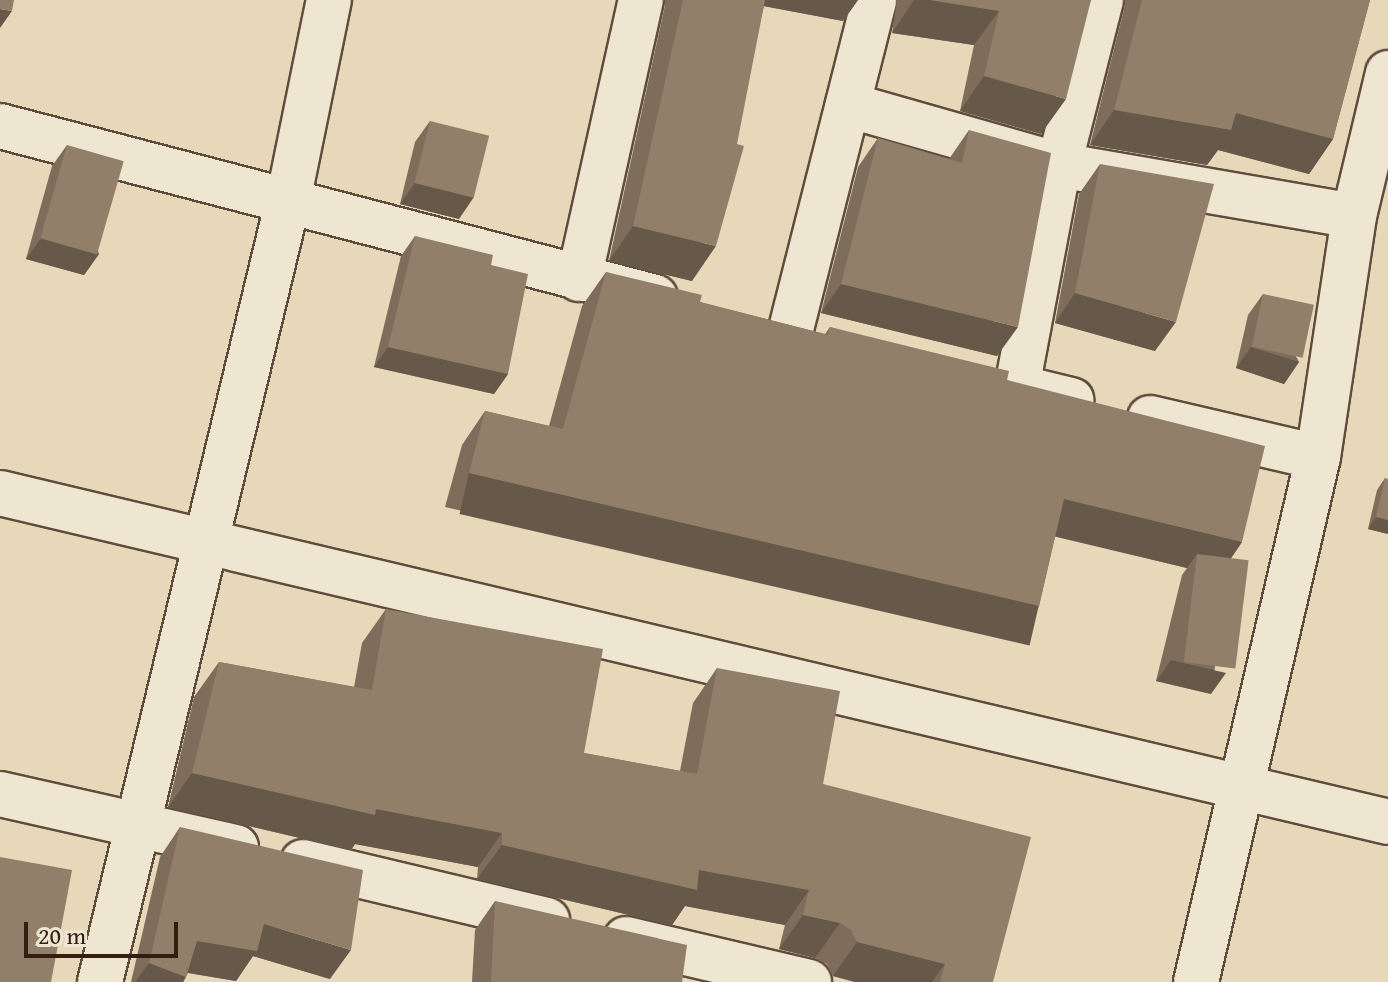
<!DOCTYPE html>
<html>
<head>
<meta charset="utf-8">
<style>
	body { margin:0 }
	#map { position:relative; width:1388px; height:982px; overflow:hidden; background:#e7d8b9; font-family:"Gentium Book Plus",serif }
	div>[style] { position:absolute }
	[style*='--x'] { left:calc(var(--x)*1px); top:calc(var(--y)*1px); width:calc(var(--w)*1px); rotate:calc(var(--a)*1deg) }
	.roads { filter:drop-shadow(2px 0 #604c3c) drop-shadow(-2px 0 #604c3c) drop-shadow(0 2px #604c3c) drop-shadow(0 -2px #604c3c) }
	.minor>* { height:44px; margin:-22px; padding:0 22px; transform-origin:22px; border-radius:22px; background:#efe6d2 }
	.wall>* { inset:0; background:#7d6d5a }
	.shaded-wall>* { inset:0; background:#66594a; transform-origin:0 0 }
	.building>* { inset:0; background:#917f69; transform-origin:0 0 }
	span { translate:-50% -50%; white-space:nowrap; text-align:center; line-height:1.15; -webkit-text-stroke:6px #efe6d2; paint-order:stroke }
	.scale { position:absolute; left:24px; top:922px; width:154px; height:36px; box-sizing:border-box; border:4px solid #331e12; border-top:0; padding-left:10px; font-size:24px; line-height:28px; white-space:nowrap; color:#331e12; -webkit-text-stroke:6px #efe6d2; paint-order:stroke }
</style>
</head>
<body>
<div id="map">
	<div class="roads">
		<div class="minor">
			<div style="--x:1101;--y:0;--w:170;--a:104.3"></div>
			<div style="--x:1059;--y:165;--w:299;--a:9.8"></div>
			<div style="--x:848;--y:105;--w:219;--a:15.9"></div>
			<div style="--x:1059;--y:165;--w:226;--a:100.7"></div>
			<div style="--x:1017;--y:387;--w:56;--a:13.5"></div>
			<div style="--x:0;--y:126;--w:677;--a:14.63"></div>
			<div style="--x:579;--y:279;--w:286;--a:-77.5"></div>
			<div style="--x:791;--y:329;--w:339;--a:-75.8"></div>
			<div style="--x:1150;--y:418;--w:172;--a:13.1"></div>
			<div style="--x:0;--y:493;--w:1426;--a:13.33"></div>
			<div style="--x:0;--y:794;--w:242;--a:12.7"></div>
			<div style="--x:303;--y:862;--w:251;--a:13.4"></div>
			<div style="--x:626;--y:939;--w:188;--a:13.2"></div>
			<div style="--x:100;--y:982;--w:803;--a:-76.47"></div>
			<div style="--x:288;--y:201;--w:205;--a:-78.5"></div>
			<div style="--x:1196;--y:982;--w:539;--a:-76.92"></div>
			<div style="--x:1318;--y:457;--w:244;--a:-81.5"></div>
			<div style="--x:1354;--y:216;--w:147;--a:-76.6"></div>
		</div>
	</div>
	<div class="wall">
		<div style="clip-path:polygon(665px 0,858px 0,843px 21px,764px 6px,692px 281px,609px 261px,665px 5px)"></div>
		<div style="clip-path:polygon(897px 0,1091px 0,1041px 134px,960px 111px,974px 45px,892px 33px)"></div>
		<div style="clip-path:polygon(1125px 0,1370px 0,1333px 139px,1309px 174px,1218px 150px,1207px 165px,1090px 145px,1125px 5px)"></div>
		<div style="clip-path:polygon(430px 121px,459px 219px,400px 204px,415px 142px)"></div>
		<div style="clip-path:polygon(969px 130px,997px 356px,821px 313px,858px 167px,878px 138px,949px 159px)"></div>
		<div style="clip-path:polygon(67px 145px,99px 254px,84px 275px,26px 259px,52px 166px)"></div>
		<div style="clip-path:polygon(1100px 164px,1155px 351px,1055px 323px,1079px 194px)"></div>
		<div style="clip-path:polygon(415px 236px,491px 265px,508px 374px,494px 394px,374px 367px,401px 256px)"></div>
		<div style="clip-path:polygon(606px 272px,700px 302px,825px 334px,830px 327px,1007px 380px,1242px 542px,1231px 558px,1211px 694px,1156px 681px,1182px 575px,1187px 568px,1055px 536px,1039px 606px,1016px 639px,445px 507px,462px 445px,485px 411px,549px 426px,582px 306px)"></div>
		<div style="clip-path:polygon(1263px 294px,1299px 362px,1284px 384px,1236px 368px,1248px 315px)"></div>
		<div style="clip-path:polygon(1385px 478px,1388px 534px,1368px 529px,1377px 490px)"></div>
		<div style="clip-path:polygon(386px 609px,584px 753px,680px 771px,693px 703px,717px 668px,823px 784px,993px 982px,855px 982px,833px 976px,827px 964px,815px 958px,779px 949px,785px 925px,685px 906px,672px 925px,477px 879px,478px 867px,355px 844px,351px 850px,168px 807px,194px 697px,219px 662px,354px 687px,362px 643px)"></div>
		<div style="clip-path:polygon(180px 827px,330px 979px,253px 956px,236px 981px,188px 973px,183px 982px,131px 982px,160px 857px)"></div>
		<div style="clip-path:polygon(495px 901px,682px 982px,472px 982px,475px 930px)"></div>
	</div>
	<div class="shaded-wall">
		<div style="clip-path:polygon(749px 0,858px 0,843px 21px,747px 3px)"></div>
		<div style="clip-path:polygon(914px 0,930px 0,999px 11px,974px 45px,892px 33px)"></div>
		<div style="clip-path:polygon(0 9px,12px 11px,0 28px)"></div>
		<div style="clip-path:polygon(984px 76px,1066px 99px,1041px 134px,960px 111px)"></div>
		<div style="clip-path:polygon(1114px 110px,1236px 113px,1333px 139px,1309px 174px,1218px 150px,1207px 165px,1090px 145px)"></div>
		<div style="clip-path:polygon(415px 183px,474px 197px,459px 219px,400px 204px)"></div>
		<div style="clip-path:polygon(633px 226px,716px 246px,692px 281px,609px 261px)"></div>
		<div style="clip-path:polygon(41px 238px,99px 254px,84px 275px,26px 259px)"></div>
		<div style="clip-path:polygon(841px 284px,1018px 327px,997px 356px,821px 313px)"></div>
		<div style="clip-path:polygon(1075px 293px,1176px 322px,1155px 351px,1055px 323px)"></div>
		<div style="clip-path:polygon(388px 347px,508px 374px,494px 394px,374px 367px)"></div>
		<div style="clip-path:polygon(1251px 347px,1299px 362px,1284px 384px,1236px 368px)"></div>
		<div style="left:469px;top:473px;width:585px;height:42px;rotate:13deg"></div>
		<div style="clip-path:polygon(1064px 499px,1242px 542px,1219px 576px,1197px 554px,1187px 568px,1040px 533px)"></div>
		<div style="clip-path:polygon(1376px 517px,1388px 520px,1388px 534px,1368px 529px)"></div>
		<div style="clip-path:polygon(1171px 660px,1226px 673px,1211px 694px,1156px 681px)"></div>
		<div style="clip-path:polygon(192px 773px,376px 809px,502px 833px,478px 867px,355px 844px,351px 850px,168px 807px)"></div>
		<div style="clip-path:polygon(502px 845px,699px 870px,809px 890px,785px 925px,685px 906px,672px 925px,477px 879px)"></div>
		<div style="clip-path:polygon(803px 915px,840px 923px,815px 958px,779px 949px)"></div>
		<div style="clip-path:polygon(264px 924px,351px 950px,330px 979px,253px 956px,236px 981px,177px 971px,197px 941px)"></div>
		<div style="clip-path:polygon(857px 942px,945px 964px,932px 982px,855px 982px,833px 976px)"></div>
		<div style="clip-path:polygon(149px 963px,186px 977px,183px 982px,135px 982px)"></div>
	</div>
	<div class="building">
		<div style="clip-path:polygon(0 0,14px 0,12px 11px,0 9px)"></div>
		<div style="clip-path:polygon(683px 0,765px 0,737px 144px,744px 146px,716px 246px,633px 226px)"></div>
		<div style="clip-path:polygon(930px 0,1091px 0,1066px 99px,984px 76px,999px 11px)"></div>
		<div style="clip-path:polygon(1142px 0,1370px 0,1333px 139px,1236px 113px,1231px 130px,1114px 110px)"></div>
		<div style="left:430px;top:121px;width:61px;height:64px;rotate:14deg"></div>
		<div style="clip-path:polygon(969px 130px,1051px 153px,1018px 327px,841px 284px,878px 138px,962px 163px)"></div>
		<div style="left:67px;top:145px;width:59px;height:97px;rotate:16deg"></div>
		<div style="clip-path:polygon(1100px 164px,1214px 184px,1176px 322px,1075px 293px)"></div>
		<div style="clip-path:polygon(415px 236px,493px 255px,491px 265px,528px 274px,508px 374px,388px 347px)"></div>
		<div style="clip-path:polygon(606px 272px,702px 295px,700px 302px,828px 335px,830px 327px,1009px 371px,1007px 380px,1265px 446px,1242px 542px,1064px 499px,1039px 606px,469px 473px,485px 411px,563px 429px)"></div>
		<div style="left:1263px;top:294px;width:52px;height:54px;rotate:12deg"></div>
		<div style="clip-path:polygon(1385px 478px,1388px 479px,1388px 520px,1376px 517px)"></div>
		<div style="left:1197px;top:554px;width:52px;height:109px;rotate:7deg"></div>
		<div style="clip-path:polygon(386px 609px,603px 649px,584px 753px,697px 774px,717px 668px,840px 691px,823px 784px,1031px 837px,993px 982px,940px 982px,945px 964px,857px 942px,851px 930px,840px 923px,803px 915px,809px 890px,699px 870px,697px 890px,502px 845px,502px 833px,376px 809px,375px 815px,192px 773px,219px 662px,372px 690px)"></div>
		<div style="clip-path:polygon(180px 827px,363px 870px,351px 950px,264px 924px,257px 951px,197px 941px,186px 977px,149px 963px)"></div>
		<div style="clip-path:polygon(0 857px,72px 870px,51px 982px,0 982px)"></div>
		<div style="clip-path:polygon(495px 901px,687px 945px,682px 982px,491px 982px)"></div>
	</div>
	<div class="scale">20 m</div>
</div>
</body>
</html>
